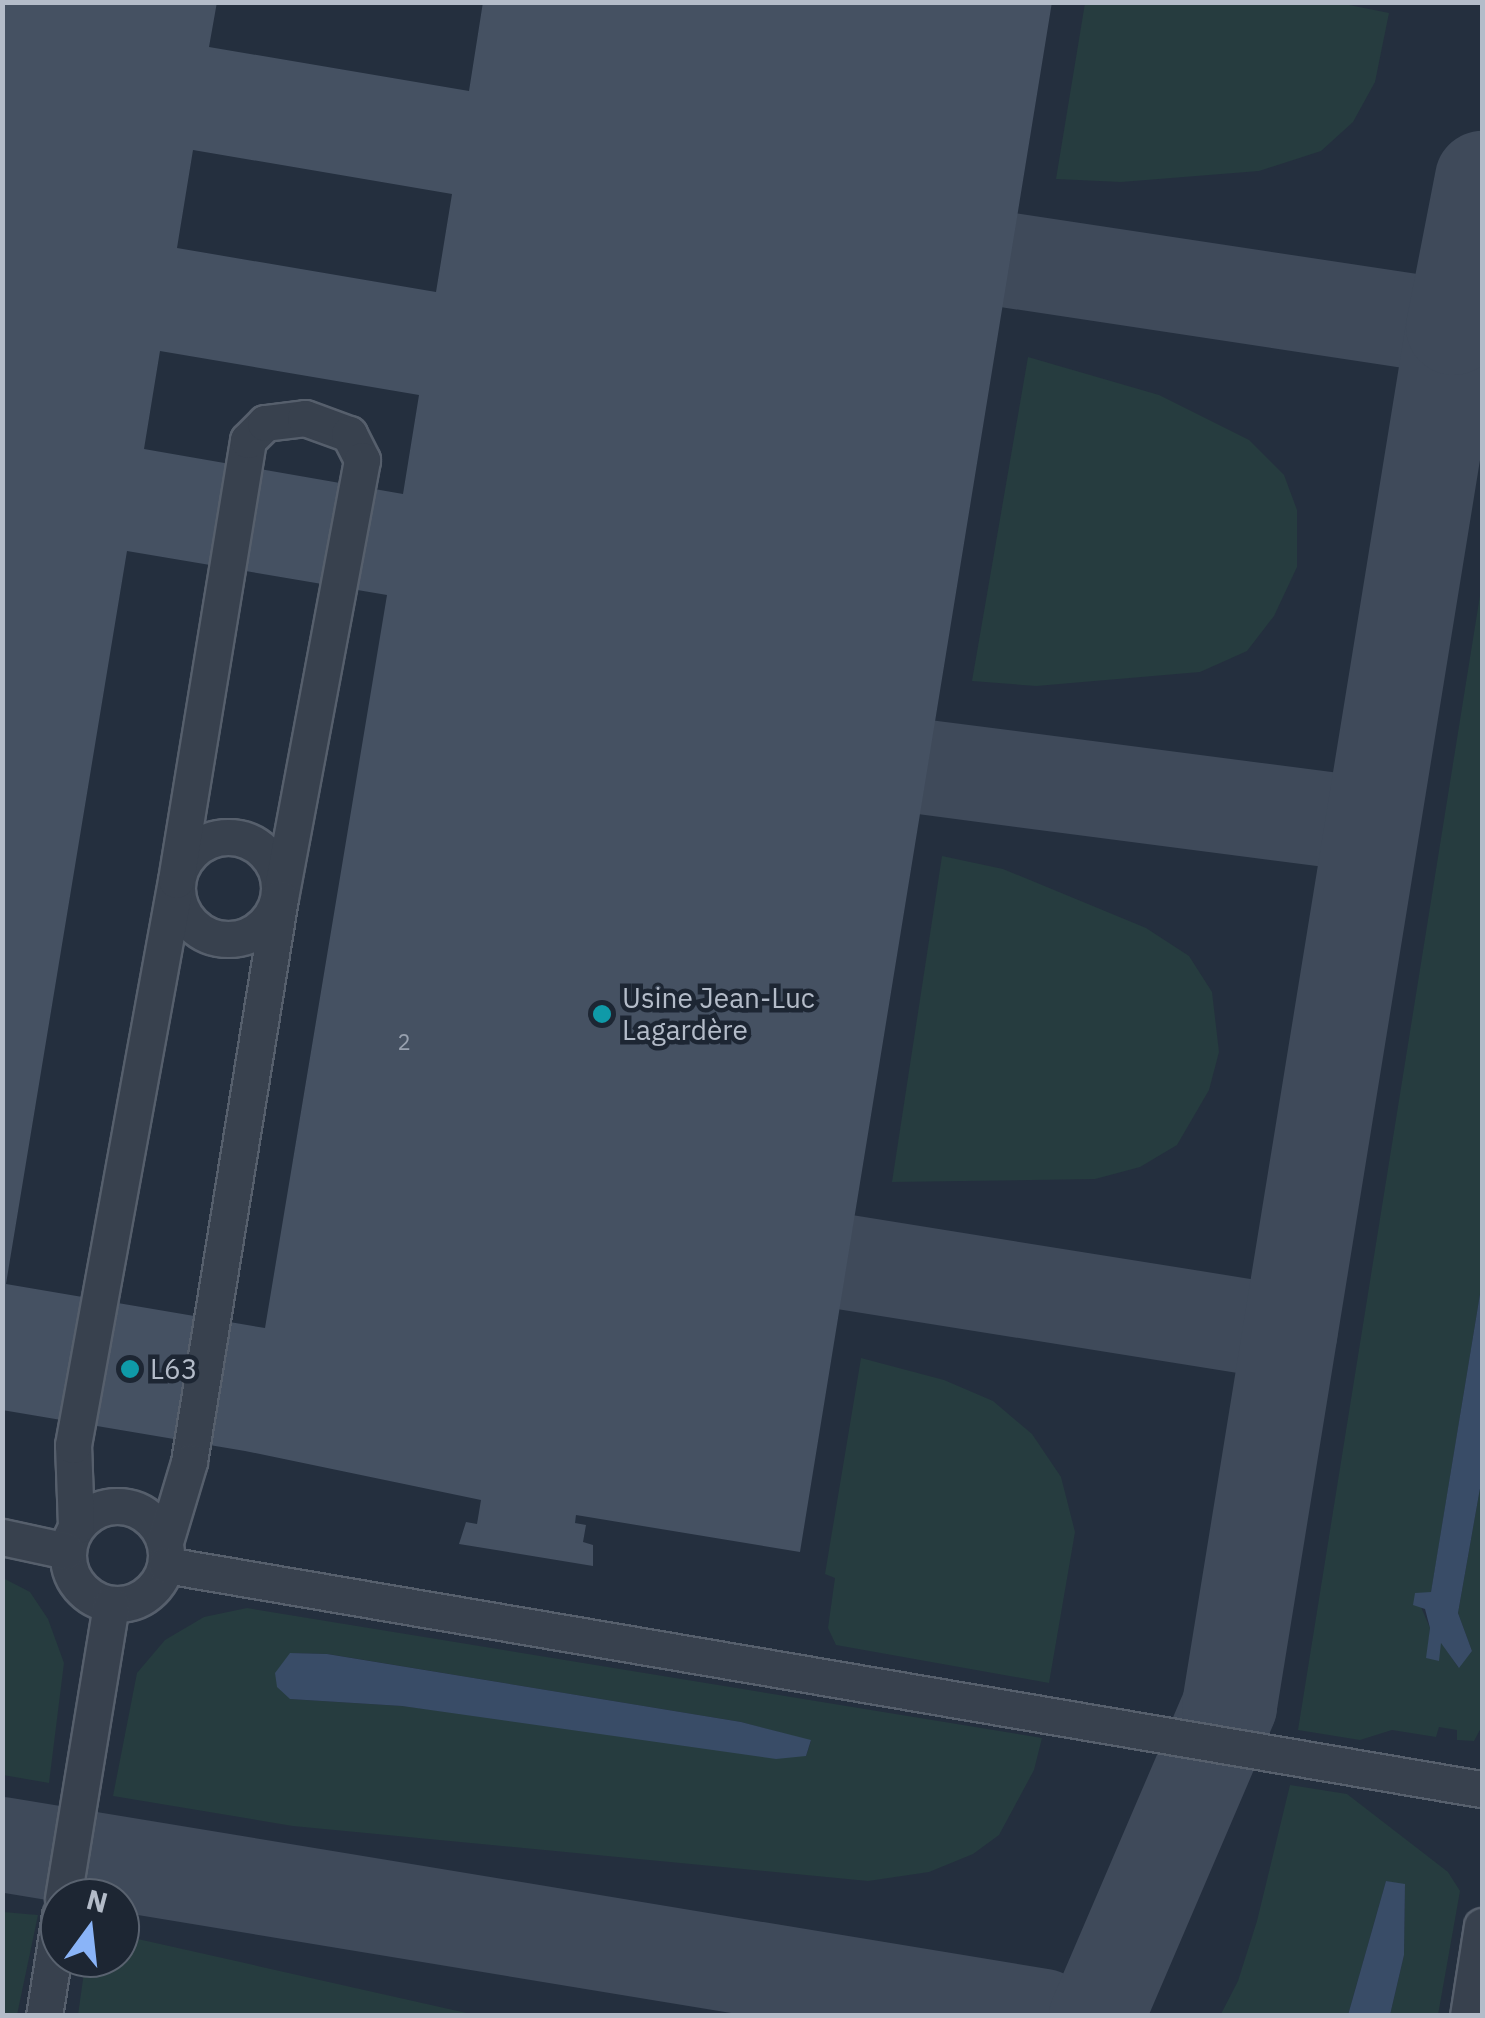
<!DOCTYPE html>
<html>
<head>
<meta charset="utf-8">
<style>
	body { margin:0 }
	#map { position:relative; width:1485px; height:2018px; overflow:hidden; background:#242f3e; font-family:"IBM Plex Sans",sans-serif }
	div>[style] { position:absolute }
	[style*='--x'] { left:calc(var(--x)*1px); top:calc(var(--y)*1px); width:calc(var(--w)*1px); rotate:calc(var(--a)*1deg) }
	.green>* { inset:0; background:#263c3f }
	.water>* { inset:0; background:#394c67 }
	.taxiway>* { height:95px; margin:-47.5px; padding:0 47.5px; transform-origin:47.5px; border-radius:47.5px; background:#3f4a5a }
	.building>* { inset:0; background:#455162 }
	.roads { filter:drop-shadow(2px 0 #565f6c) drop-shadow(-2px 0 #565f6c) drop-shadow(0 2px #565f6c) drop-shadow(0 -2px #565f6c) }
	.minor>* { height:35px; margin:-17.5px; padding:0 17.5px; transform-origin:17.5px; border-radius:17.5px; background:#38414e }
	.minor>.ring { margin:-17.5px; padding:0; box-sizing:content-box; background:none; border:35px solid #38414e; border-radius:50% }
	.dots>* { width:28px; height:28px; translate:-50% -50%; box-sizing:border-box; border:5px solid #1d2633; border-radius:50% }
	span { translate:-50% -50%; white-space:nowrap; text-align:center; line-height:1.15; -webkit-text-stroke:9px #1d2633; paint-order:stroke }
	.number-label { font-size:22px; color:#98a1af }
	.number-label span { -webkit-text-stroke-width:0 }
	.poi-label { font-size:28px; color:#b4bcc9 }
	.left { translate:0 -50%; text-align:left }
	.frame { position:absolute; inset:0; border:5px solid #b4bcc9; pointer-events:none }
	.north { position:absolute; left:40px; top:1878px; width:100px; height:100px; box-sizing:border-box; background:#1d2633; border:2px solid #59626f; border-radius:50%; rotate:15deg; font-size:28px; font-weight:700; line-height:40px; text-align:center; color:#b4bcc9 }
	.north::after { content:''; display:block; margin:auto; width:35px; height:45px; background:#8ab4f8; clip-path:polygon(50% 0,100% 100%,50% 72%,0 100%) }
</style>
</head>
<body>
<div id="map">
	<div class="green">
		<div style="clip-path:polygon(1334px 2px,1389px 13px,1375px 82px,1353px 122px,1321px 151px,1259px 171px,1121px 182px,1056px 179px,1085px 3px)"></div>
		<div style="clip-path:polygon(1028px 357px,1159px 395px,1249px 440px,1284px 475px,1297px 510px,1297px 567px,1274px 616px,1247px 651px,1200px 672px,1036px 686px,972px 681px)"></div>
		<div style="clip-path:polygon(1482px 583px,1482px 1282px,1431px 1593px,1415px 1593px,1430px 1628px,1427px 1658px,1441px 1642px,1458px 1667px,1472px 1651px,1458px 1613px,1482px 1477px,1482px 1726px,1474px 1741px,1457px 1740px,1457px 1730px,1439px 1727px,1436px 1737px,1392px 1730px,1360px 1740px,1298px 1730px)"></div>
		<div style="clip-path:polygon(942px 856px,1003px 869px,1146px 928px,1189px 956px,1212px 992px,1219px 1052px,1209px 1090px,1177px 1145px,1140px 1167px,1095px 1179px,892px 1182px)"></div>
		<div style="clip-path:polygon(861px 1358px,944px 1380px,993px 1401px,1032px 1434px,1061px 1477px,1075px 1532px,1049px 1683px,836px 1645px,828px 1628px,835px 1578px,825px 1574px)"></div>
		<div style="clip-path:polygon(3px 1578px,30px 1592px,48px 1619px,64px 1663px,49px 1783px,3px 1775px)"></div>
		<div style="clip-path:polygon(evenodd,247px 1608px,1042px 1738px,1034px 1770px,999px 1835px,973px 1854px,929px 1872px,868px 1881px,293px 1826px,113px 1796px,137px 1673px,165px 1640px,204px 1617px,247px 1608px,290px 1653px,328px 1654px,741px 1722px,811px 1741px,806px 1756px,402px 1706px,290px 1699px,290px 1653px)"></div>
		<div style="clip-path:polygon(1290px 1785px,1347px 1794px,1448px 1872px,1460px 1891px,1438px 2015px,1390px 2015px,1404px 1955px,1405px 1885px,1386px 1881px,1348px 2015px,1220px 2016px,1238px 1981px,1257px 1921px)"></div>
		<div style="clip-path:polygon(3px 1912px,38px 1915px,17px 2015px,3px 2015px)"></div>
		<div style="clip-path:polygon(120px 1935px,471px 2014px,479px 2015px,78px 2015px,86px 1958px,120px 1958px)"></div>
	</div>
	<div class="water">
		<div style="clip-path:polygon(1482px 1282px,1482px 1477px,1458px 1613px,1472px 1651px,1459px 1668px,1441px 1643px,1439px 1661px,1426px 1658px,1430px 1628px,1425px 1609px,1413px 1605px,1415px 1593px,1431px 1592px)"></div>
		<div style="clip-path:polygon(290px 1653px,327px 1654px,741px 1722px,811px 1740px,806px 1756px,776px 1759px,402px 1706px,290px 1699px,277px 1687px,275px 1673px)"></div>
		<div style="clip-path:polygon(1386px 1881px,1405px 1884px,1404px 1955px,1390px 2015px,1348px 2015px)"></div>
	</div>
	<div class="taxiway">
		<div style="--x:1010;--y:260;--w:448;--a:8.6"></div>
		<div style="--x:927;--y:767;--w:448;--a:7.4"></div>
		<div style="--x:847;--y:1262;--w:448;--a:9.1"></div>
		<div style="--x:2;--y:1844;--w:1055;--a:9.38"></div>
		<div style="--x:1096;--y:2016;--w:338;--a:-66.8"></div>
		<div style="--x:1229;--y:1705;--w:1396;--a:-80.77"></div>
		<div style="--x:1453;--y:327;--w:152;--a:-79"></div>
	</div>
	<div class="building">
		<div style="clip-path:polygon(evenodd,2px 2px,217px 2px,209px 47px,469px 91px,483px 2px,1052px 2px,800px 1552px,576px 1515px,575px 1523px,586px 1525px,583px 1542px,593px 1545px,593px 1566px,459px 1544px,466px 1522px,477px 1524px,481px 1500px,245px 1451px,2px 1410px,2px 2px,193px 150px,452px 194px,436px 292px,177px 248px,193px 150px,2px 2px,160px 351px,419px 395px,403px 494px,144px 449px,160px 351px,2px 2px,127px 551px,387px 595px,265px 1328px,6px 1284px,127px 551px)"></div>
	</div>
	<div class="roads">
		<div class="minor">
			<div class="ring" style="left:177px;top:837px;width:67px;height:67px"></div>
			<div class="ring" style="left:68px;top:1506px;width:63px;height:63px"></div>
			<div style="--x:76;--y:1526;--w:81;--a:-92.1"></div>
			<div style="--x:73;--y:1445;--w:574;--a:-79.67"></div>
			<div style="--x:176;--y:880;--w:446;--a:-80.7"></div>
			<div style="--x:248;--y:440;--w:24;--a:-45"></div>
			<div style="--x:265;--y:423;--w:40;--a:-7.1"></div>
			<div style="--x:305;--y:418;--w:47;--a:20"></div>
			<div style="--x:349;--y:434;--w:29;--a:63"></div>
			<div style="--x:362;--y:460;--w:446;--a:100.6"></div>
			<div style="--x:280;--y:898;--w:571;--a:99.17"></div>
			<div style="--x:189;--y:1462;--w:84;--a:106.7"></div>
			<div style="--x:2;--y:1537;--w:66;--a:12.2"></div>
			<div style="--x:166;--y:1565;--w:1333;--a:9.67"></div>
			<div style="--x:63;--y:1898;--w:297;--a:-80.7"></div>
			<div style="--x:44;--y:2016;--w:102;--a:-81"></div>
			<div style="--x:1468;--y:2016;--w:91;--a:-81.2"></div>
		</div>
	</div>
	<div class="dots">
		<div style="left:602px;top:1014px;background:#0f9aa8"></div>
		<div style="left:130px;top:1369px;background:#0f9aa8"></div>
	</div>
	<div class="number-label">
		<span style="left:404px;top:1042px">2</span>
	</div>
	<div class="poi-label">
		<span class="left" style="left:622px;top:1014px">Usine Jean-Luc<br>Lagardère</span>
		<span class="left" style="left:150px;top:1369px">L63</span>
	</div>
	<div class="frame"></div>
	<div class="north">N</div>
</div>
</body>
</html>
